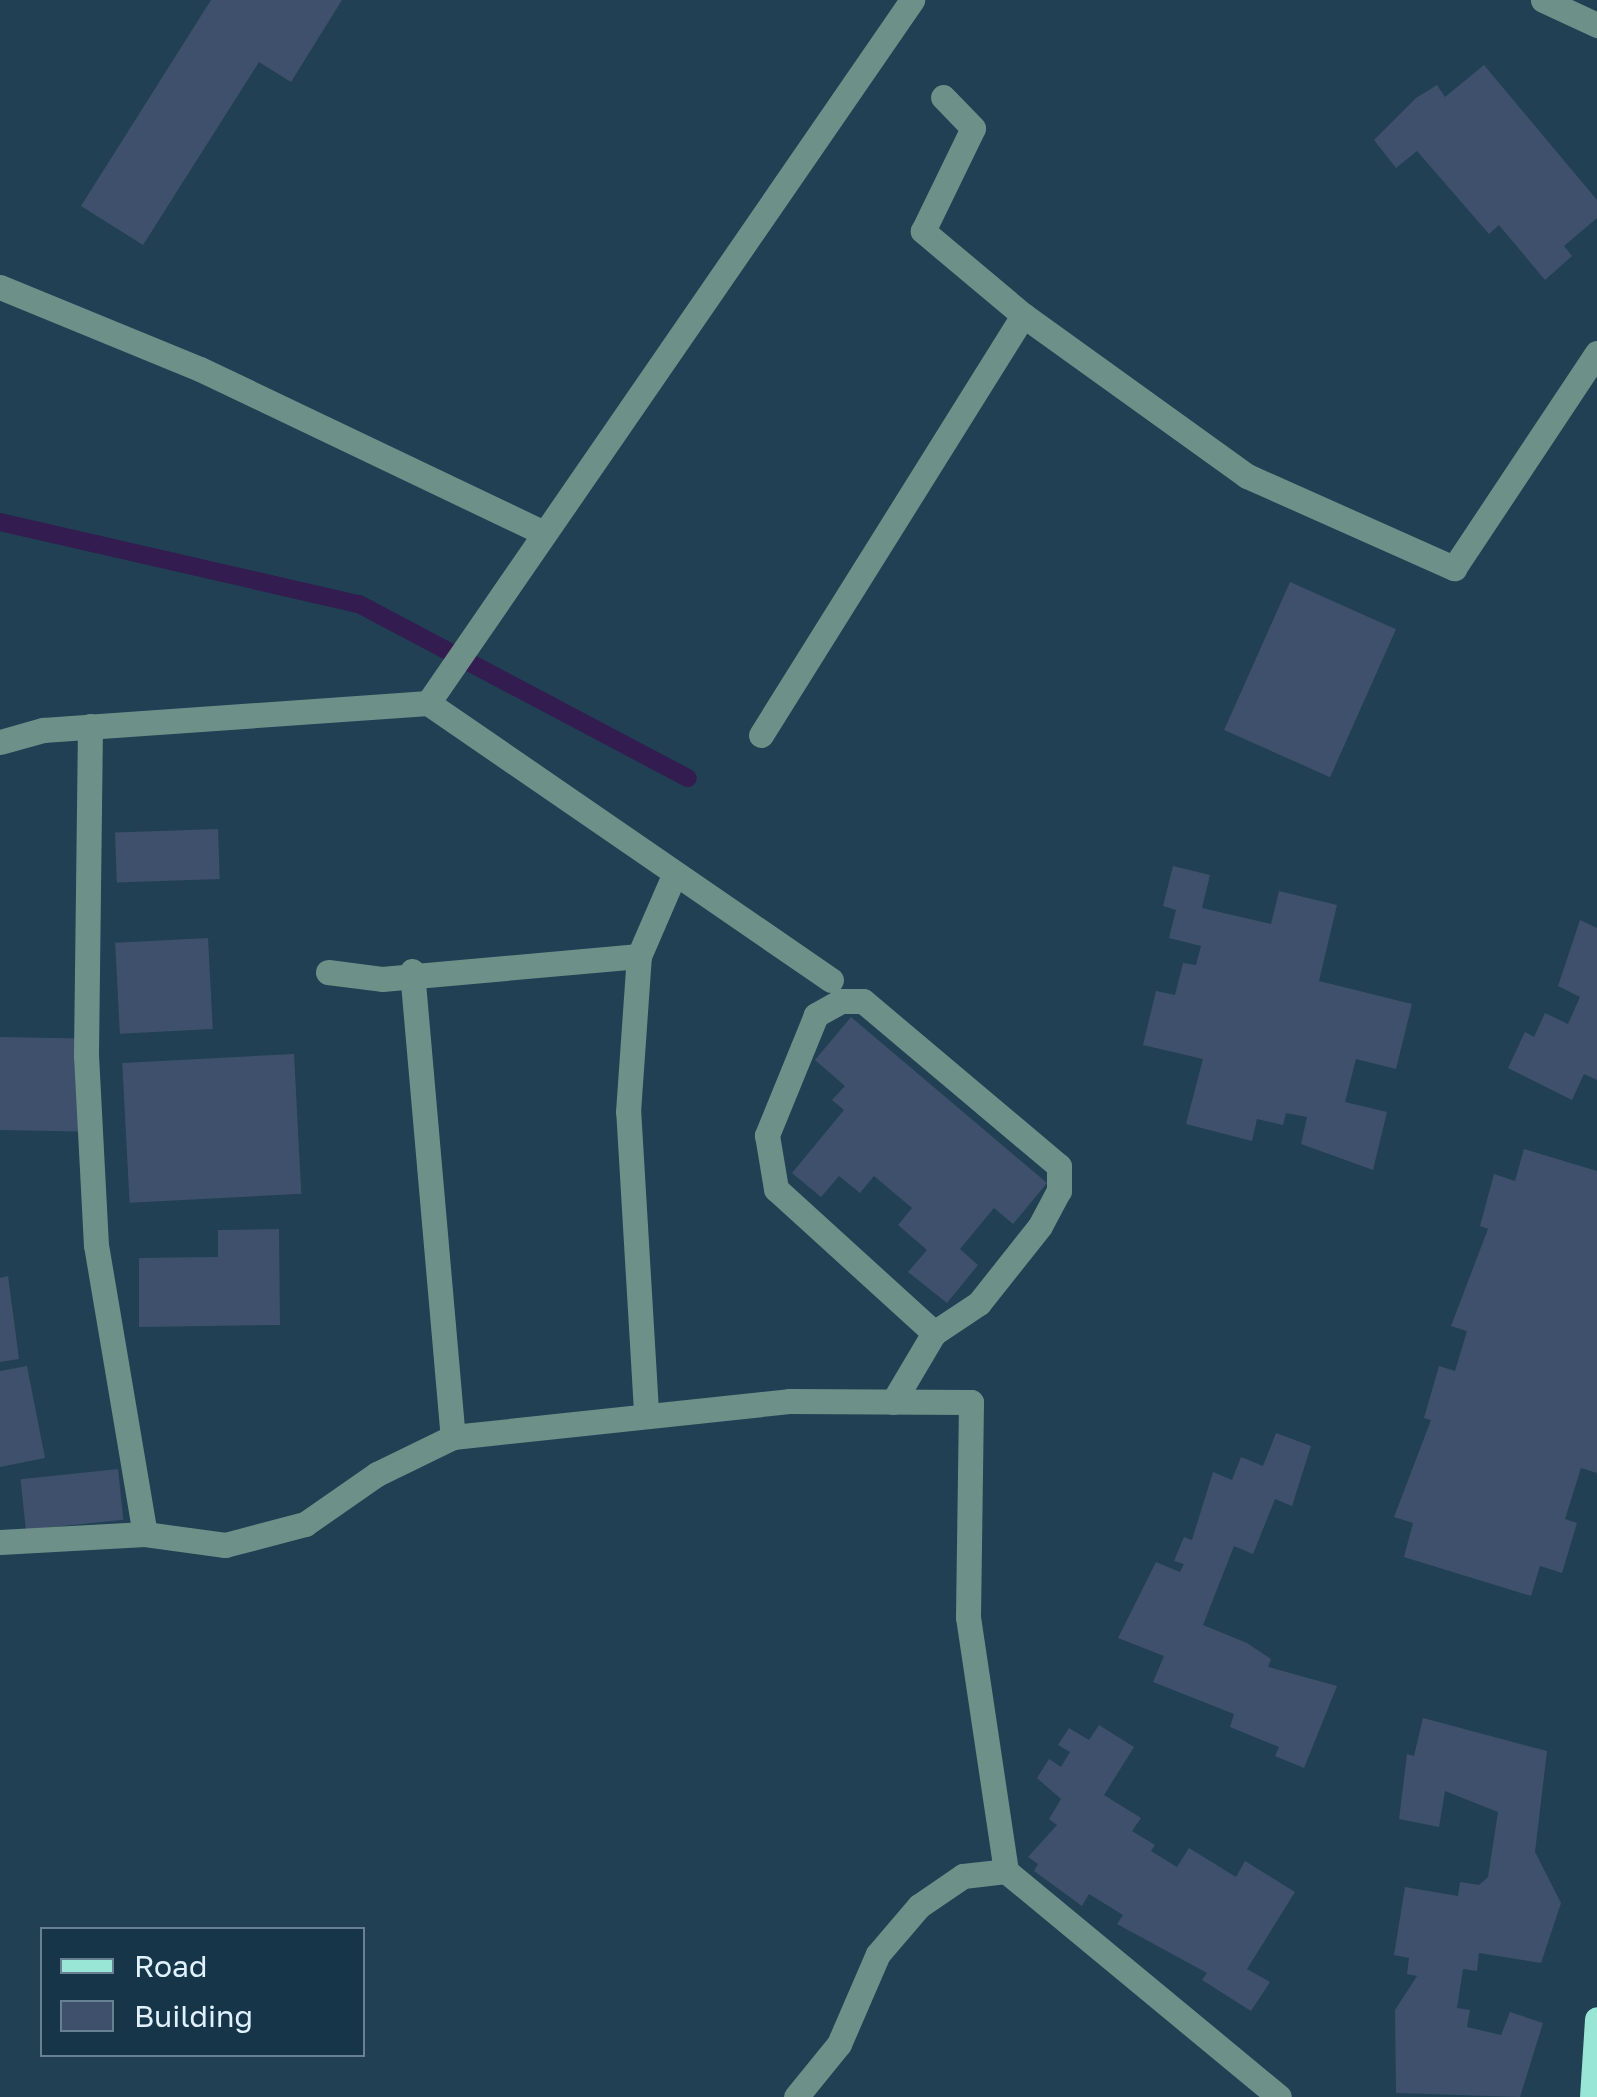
<!DOCTYPE html>
<html>
<head>
<meta charset="utf-8">
<style>
	body { margin:0 }
	#map { position:relative; width:1597px; height:2097px; overflow:hidden; background:#214054; font-family:"Golos Text",sans-serif }
	div>[style] { position:absolute }
	[style*='--x'] { left:calc(var(--x)*1px); top:calc(var(--y)*1px); width:calc(var(--w)*1px); rotate:calc(var(--a)*1deg) }
	.stream>* { height:18px; margin:-9px; padding:0 9px; transform-origin:9px; border-radius:9px; background:#321c50 }
	.building>* { inset:0; background:#3f506c; transform-origin:0 0 }
	.minor>* { height:25px; margin:-12.5px; padding:0 12.5px; transform-origin:12.5px; border-radius:12.5px; background:#6d9189 }
	.major>* { height:25px; margin:-12.5px; padding:0 12.5px; transform-origin:12.5px; border-radius:12.5px; background:#9ae6d6 }
	span { translate:-50% -50%; white-space:nowrap; text-align:center; line-height:1.15; -webkit-text-stroke:8px #173549; paint-order:stroke }
	.legend { position:absolute; left:40px; top:1927px; width:325px; height:130px; box-sizing:border-box; background:#173549; border:2px solid #688192; margin:0; padding:12px 18px; list-style:none; font-size:30px; color:#e1f2ff }
	.legend li { display:flex; align-items:center; gap:20px; height:50px }
	.legend b { width:50px; border:2px solid #688192 }
</style>
</head>
<body>
<div id="map">
	<div class="stream">
		<div style="--x:0;--y:522;--w:368;--a:12.9"></div>
		<div style="--x:359;--y:604;--w:372;--a:27.9"></div>
	</div>
	<div class="building">
		<div style="clip-path:polygon(211px 0,342px 0,291px 82px,259px 62px,143px 245px,81px 206px)"></div>
		<div style="clip-path:polygon(1484px 65px,1597px 200px,1597px 218px,1564px 246px,1572px 256px,1545px 280px,1499px 225px,1489px 234px,1417px 151px,1396px 168px,1374px 140px,1416px 98px,1437px 85px,1445px 97px)"></div>
		<div style="left:1290px;top:582px;width:116px;height:162px;rotate:24deg"></div>
		<div style="left:218px;top:829px;width:50px;height:103px;rotate:88deg"></div>
		<div style="clip-path:polygon(1173px 866px,1210px 875px,1202px 908px,1271px 924px,1279px 891px,1337px 905px,1319px 981px,1412px 1004px,1396px 1069px,1356px 1059px,1345px 1102px,1387px 1112px,1373px 1170px,1301px 1144px,1307px 1117px,1286px 1113px,1283px 1125px,1257px 1119px,1252px 1141px,1186px 1124px,1203px 1059px,1143px 1045px,1156px 991px,1175px 995px,1183px 963px,1196px 965px,1201px 946px,1169px 938px,1176px 910px,1163px 906px)"></div>
		<div style="clip-path:polygon(1580px 920px,1597px 928px,1597px 1080px,1584px 1074px,1572px 1100px,1508px 1068px,1525px 1032px,1534px 1037px,1545px 1013px,1568px 1024px,1580px 997px,1558px 986px)"></div>
		<div style="left:208px;top:938px;width:91px;height:93px;rotate:87deg"></div>
		<div style="clip-path:polygon(851px 1017px,1047px 1183px,1013px 1224px,994px 1208px,960px 1249px,978px 1265px,947px 1303px,908px 1272px,927px 1250px,898px 1225px,912px 1208px,874px 1176px,860px 1193px,839px 1176px,821px 1197px,792px 1173px,844px 1110px,832px 1100px,845px 1086px,815px 1060px)"></div>
		<div style="left:0;top:1037px;width:81px;height:93px;rotate:1deg"></div>
		<div style="left:294px;top:1054px;width:140px;height:172px;rotate:87deg"></div>
		<div style="clip-path:polygon(1524px 1149px,1597px 1171px,1597px 1473px,1581px 1468px,1565px 1519px,1577px 1523px,1562px 1573px,1540px 1566px,1531px 1596px,1404px 1557px,1413px 1523px,1394px 1517px,1431px 1420px,1424px 1418px,1439px 1366px,1455px 1371px,1467px 1331px,1451px 1326px,1488px 1229px,1480px 1226px,1494px 1174px,1515px 1181px)"></div>
		<div style="clip-path:polygon(279px 1229px,280px 1325px,139px 1327px,139px 1258px,218px 1257px,218px 1230px)"></div>
		<div style="clip-path:polygon(8px 1276px,19px 1359px,0 1362px,0 1278px)"></div>
		<div style="clip-path:polygon(27px 1366px,45px 1458px,0 1467px,0 1371px)"></div>
		<div style="clip-path:polygon(1276px 1433px,1311px 1446px,1292px 1506px,1275px 1499px,1253px 1554px,1234px 1546px,1203px 1625px,1247px 1643px,1271px 1659px,1268px 1667px,1337px 1686px,1304px 1768px,1275px 1756px,1279px 1747px,1230px 1727px,1234px 1714px,1153px 1682px,1164px 1656px,1118px 1638px,1156px 1562px,1180px 1572px,1184px 1564px,1174px 1561px,1184px 1537px,1192px 1540px,1213px 1472px,1232px 1480px,1241px 1457px,1263px 1466px)"></div>
		<div style="left:118px;top:1469px;width:51px;height:98px;rotate:84deg"></div>
		<div style="clip-path:polygon(1423px 1718px,1547px 1751px,1535px 1852px,1561px 1903px,1541px 1963px,1479px 1953px,1477px 1971px,1463px 1969px,1457px 2008px,1470px 2010px,1467px 2027px,1501px 2035px,1510px 2012px,1543px 2023px,1520px 2097px,1396px 2093px,1395px 2010px,1417px 1976px,1407px 1974px,1409px 1958px,1394px 1955px,1405px 1887px,1458px 1896px,1460px 1882px,1479px 1885px,1488px 1877px,1498px 1812px,1445px 1791px,1439px 1827px,1399px 1819px,1407px 1754px,1414px 1756px)"></div>
		<div style="clip-path:polygon(1099px 1725px,1134px 1747px,1104px 1795px,1141px 1818px,1132px 1831px,1155px 1845px,1151px 1851px,1177px 1867px,1189px 1848px,1236px 1877px,1245px 1861px,1295px 1892px,1247px 1969px,1270px 1982px,1251px 2011px,1202px 1980px,1207px 1973px,1117px 1924px,1123px 1915px,1089px 1894px,1082px 1906px,1034px 1871px,1038px 1864px,1028px 1857px,1057px 1825px,1049px 1819px,1061px 1799px,1037px 1778px,1049px 1759px,1061px 1767px,1070px 1752px,1058px 1745px,1069px 1728px,1089px 1740px)"></div>
	</div>
	<div class="minor">
		<div style="--x:1543;--y:0;--w:60;--a:24.8"></div>
		<div style="--x:0;--y:287;--w:216;--a:22.3"></div>
		<div style="--x:200;--y:369;--w:381;--a:25.5"></div>
		<div style="--x:1023;--y:315;--w:276;--a:35.7"></div>
		<div style="--x:1247;--y:476;--w:227;--a:24"></div>
		<div style="--x:1454;--y:568;--w:258;--a:-56.4"></div>
		<div style="--x:428;--y:703;--w:854;--a:-55.45"></div>
		<div style="--x:90;--y:726;--w:329;--a:90.7"></div>
		<div style="--x:86;--y:1055;--w:190;--a:87"></div>
		<div style="--x:96;--y:1245;--w:293;--a:80.4"></div>
		<div style="--x:761;--y:735;--w:495;--a:-58"></div>
		<div style="--x:1023;--y:315;--w:131;--a:-140"></div>
		<div style="--x:923;--y:231;--w:114;--a:-64.1"></div>
		<div style="--x:973;--y:128;--w:43;--a:-134.1"></div>
		<div style="--x:0;--y:742;--w:45;--a:-15.6"></div>
		<div style="--x:43;--y:730;--w:386;--a:-4"></div>
		<div style="--x:428;--y:703;--w:489;--a:34.5"></div>
		<div style="--x:412;--y:971;--w:468;--a:85"></div>
		<div style="--x:328;--y:972;--w:54;--a:7.4"></div>
		<div style="--x:382;--y:979;--w:258;--a:-5.1"></div>
		<div style="--x:893;--y:1402;--w:80;--a:-59.3"></div>
		<div style="--x:934;--y:1333;--w:54;--a:-33.7"></div>
		<div style="--x:979;--y:1303;--w:98;--a:-51.6"></div>
		<div style="--x:1040;--y:1226;--w:40;--a:-62"></div>
		<div style="--x:1059;--y:1191;--w:25;--a:-90"></div>
		<div style="--x:1059;--y:1166;--w:256;--a:-139.9"></div>
		<div style="--x:863;--y:1001;--w:22;--a:180"></div>
		<div style="--x:841;--y:1001;--w:29;--a:151"></div>
		<div style="--x:816;--y:1015;--w:130;--a:112.2"></div>
		<div style="--x:767;--y:1135;--w:55;--a:80.5"></div>
		<div style="--x:776;--y:1189;--w:214;--a:42.3"></div>
		<div style="--x:646;--y:1411;--w:300;--a:-93.4"></div>
		<div style="--x:628;--y:1112;--w:156;--a:-86"></div>
		<div style="--x:639;--y:956;--w:90;--a:-66.6"></div>
		<div style="--x:0;--y:1542;--w:145;--a:-3.2"></div>
		<div style="--x:145;--y:1534;--w:81;--a:7.8"></div>
		<div style="--x:225;--y:1545;--w:83;--a:-14.7"></div>
		<div style="--x:305;--y:1524;--w:88;--a:-34.8"></div>
		<div style="--x:377;--y:1474;--w:85;--a:-26"></div>
		<div style="--x:453;--y:1437;--w:338;--a:-6.1"></div>
		<div style="--x:789;--y:1401;--w:182;--a:0.3"></div>
		<div style="--x:971;--y:1402;--w:215;--a:90.8"></div>
		<div style="--x:968;--y:1617;--w:257;--a:81.5"></div>
		<div style="--x:1006;--y:1871;--w:354;--a:39.6"></div>
		<div style="--x:796;--y:2097;--w:68;--a:-50.9"></div>
		<div style="--x:839;--y:2044;--w:98;--a:-66.6"></div>
		<div style="--x:878;--y:1954;--w:63;--a:-49.5"></div>
		<div style="--x:919;--y:1906;--w:53;--a:-34.3"></div>
		<div style="--x:963;--y:1876;--w:43;--a:-6.6"></div>
	</div>
	<div class="major">
		<div style="--x:1592;--y:2097;--w:78;--a:-86.3"></div>
	</div>
	<ul class="legend">
	<li><b style="height:12px;background:#9ae6d6"></b>Road</li>
	<li><b style="height:28px;background:#3f506c"></b>Building</li>
	</ul>
</div>
</body>
</html>
